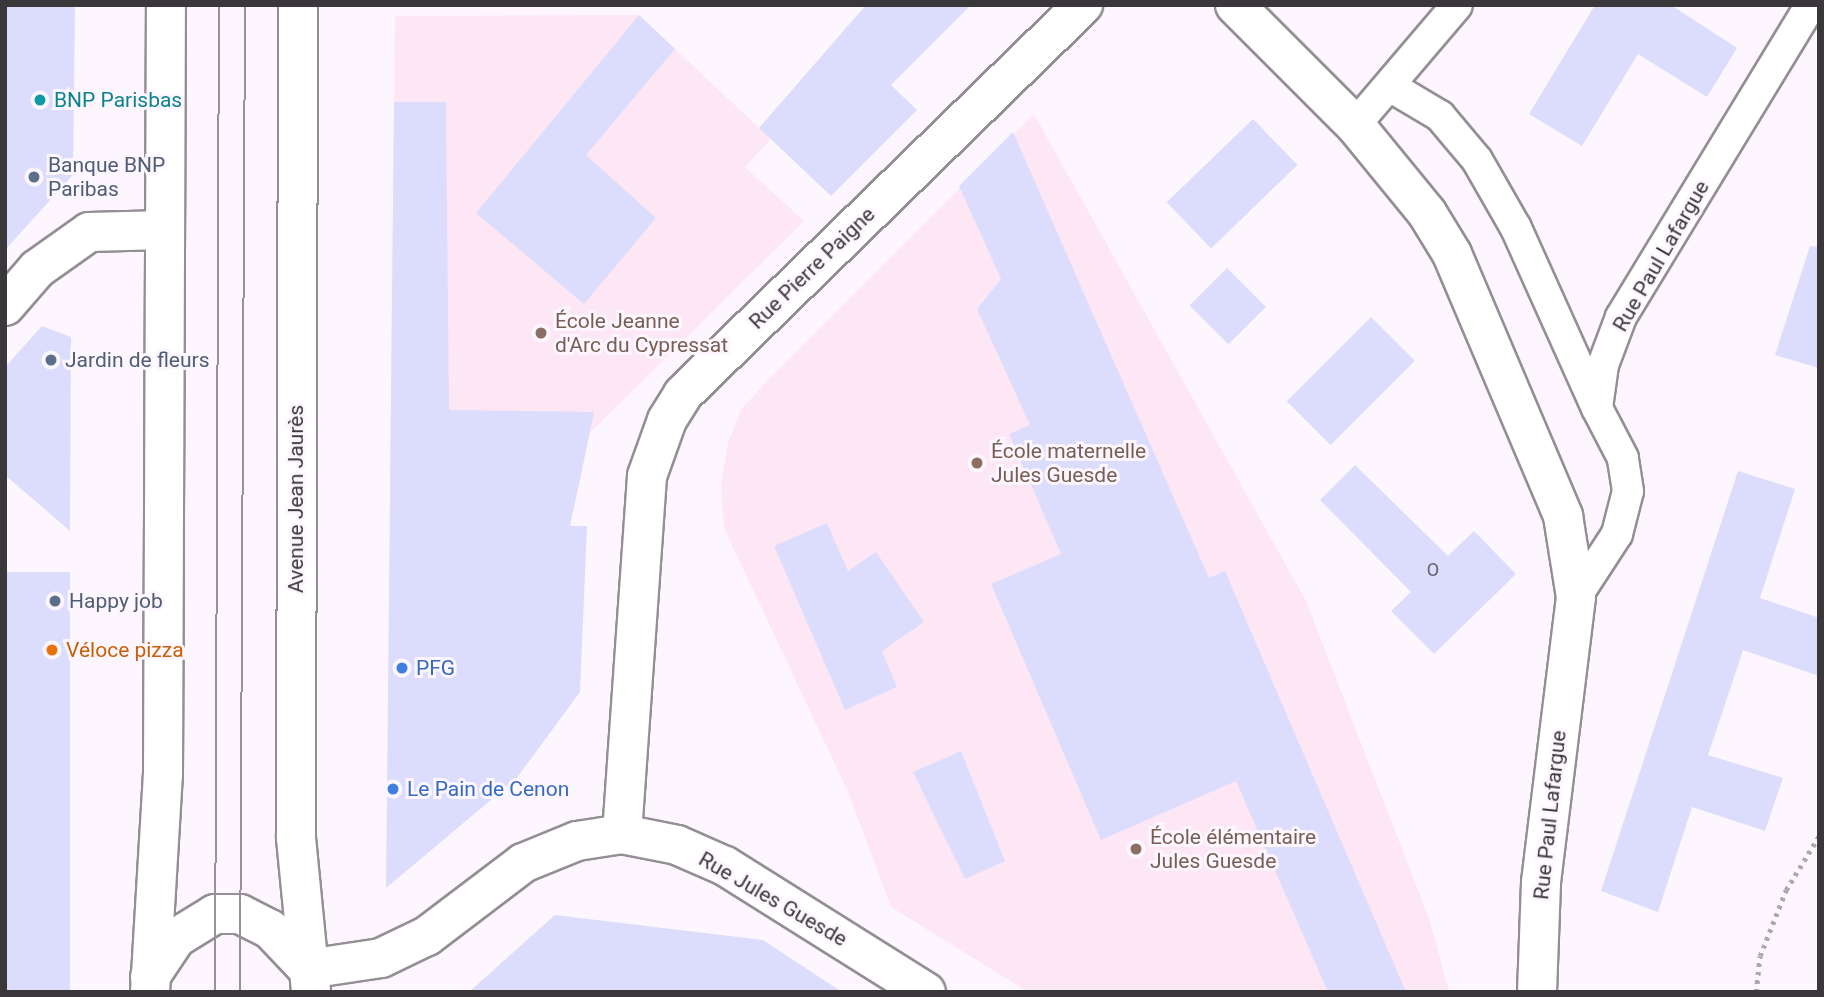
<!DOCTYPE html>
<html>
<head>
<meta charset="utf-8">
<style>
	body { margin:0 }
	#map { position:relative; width:1824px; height:997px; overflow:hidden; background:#fdf6fe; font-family:Roboto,sans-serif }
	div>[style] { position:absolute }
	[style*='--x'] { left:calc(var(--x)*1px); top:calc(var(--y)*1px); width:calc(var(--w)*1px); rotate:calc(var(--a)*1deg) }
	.education>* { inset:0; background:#fee7f4 }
	.building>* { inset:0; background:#dcddfd; transform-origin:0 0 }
	.path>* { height:4.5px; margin-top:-2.25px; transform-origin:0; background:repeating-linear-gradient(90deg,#ada8ae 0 3.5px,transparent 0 8.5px) }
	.roads { filter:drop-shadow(2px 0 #948e95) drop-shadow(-2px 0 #948e95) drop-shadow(0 2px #948e95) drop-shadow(0 -2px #948e95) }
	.lane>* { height:30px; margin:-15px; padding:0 15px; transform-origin:15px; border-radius:15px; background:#fff }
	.street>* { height:38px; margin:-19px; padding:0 19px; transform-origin:19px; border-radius:19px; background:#fff }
	.primary>* { height:38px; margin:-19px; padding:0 19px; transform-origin:19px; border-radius:19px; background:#fff }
	.tram>* { height:2px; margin:-1px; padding:0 1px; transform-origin:1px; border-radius:1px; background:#969297 }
	.dots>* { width:19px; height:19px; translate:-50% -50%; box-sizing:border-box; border:4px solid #fdf6fe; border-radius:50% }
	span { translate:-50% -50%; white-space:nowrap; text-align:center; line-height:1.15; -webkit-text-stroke:6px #fdf6fe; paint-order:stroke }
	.number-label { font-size:18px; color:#62606b }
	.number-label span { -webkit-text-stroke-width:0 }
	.culture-label { font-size:21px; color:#0d838f }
	.left { translate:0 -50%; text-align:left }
	.service-label { font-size:21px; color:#4e5e75 }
	.street-label { font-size:21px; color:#39373a }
	.education-label { font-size:21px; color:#785e54 }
	.food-label { font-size:21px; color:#c56008 }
	.shop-label { font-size:21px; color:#366cbe }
	.frame { position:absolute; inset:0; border:7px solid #39373a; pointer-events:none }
</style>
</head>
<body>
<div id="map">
	<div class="education">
		<div style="clip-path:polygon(639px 15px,771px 139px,745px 167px,804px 221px,590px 433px,577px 495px,390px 495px,395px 16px)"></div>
		<div style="clip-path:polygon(1034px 114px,1306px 601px,1430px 921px,1449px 992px,1028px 992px,891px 907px,848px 792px,724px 528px,721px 483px,728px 443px,741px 410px,765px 383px)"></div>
	</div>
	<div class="building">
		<div style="clip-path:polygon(5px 5px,75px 5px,73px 175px,5px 250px)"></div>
		<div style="clip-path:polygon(866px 5px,971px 5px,891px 85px,917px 110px,831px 196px,759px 128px)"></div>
		<div style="clip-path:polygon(1595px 5px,1671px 5px,1737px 48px,1707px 97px,1638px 54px,1582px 146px,1529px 114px)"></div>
		<div style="clip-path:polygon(639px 15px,675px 49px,586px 155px,656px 218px,584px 304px,476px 213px)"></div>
		<div style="clip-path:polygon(394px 102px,446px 102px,449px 410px,594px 412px,570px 526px,587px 526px,580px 692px,516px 779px,386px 888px)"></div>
		<div style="left:1253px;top:119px;width:64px;height:120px;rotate:46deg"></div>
		<div style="clip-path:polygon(1013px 132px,1209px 578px,1225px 571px,1406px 992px,1328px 992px,1236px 781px,1101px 840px,991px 584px,1061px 554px,1009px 434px,1030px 425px,977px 309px,1001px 279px,959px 186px)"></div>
		<div style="clip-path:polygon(1810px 246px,1819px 247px,1819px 368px,1775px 355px)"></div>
		<div style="left:1227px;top:268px;width:55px;height:53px;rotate:45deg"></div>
		<div style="left:1371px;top:317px;width:62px;height:119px;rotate:45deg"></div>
		<div style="clip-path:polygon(42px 326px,71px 337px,70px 531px,5px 475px,5px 367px)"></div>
		<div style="clip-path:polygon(1355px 465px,1448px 556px,1474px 531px,1516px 574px,1434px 654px,1391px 611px,1411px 592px,1320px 500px)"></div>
		<div style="clip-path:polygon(1738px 471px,1795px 489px,1760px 598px,1819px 618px,1819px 676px,1743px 650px,1708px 755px,1783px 778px,1765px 831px,1692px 807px,1658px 912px,1601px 891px)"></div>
		<div style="clip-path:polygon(827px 523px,848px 571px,876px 552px,924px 622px,882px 651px,897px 687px,845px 710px,774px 546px)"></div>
		<div style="left:70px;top:572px;width:420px;height:65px;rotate:90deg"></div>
		<div style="clip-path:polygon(961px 751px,1005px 861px,965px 879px,913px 772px)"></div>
		<div style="clip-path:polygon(555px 915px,763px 940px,842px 992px,469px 992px)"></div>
	</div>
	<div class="path">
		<div style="--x:1756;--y:992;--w:36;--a:-84"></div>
		<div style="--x:1760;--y:956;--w:71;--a:-68.5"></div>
		<div style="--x:1786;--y:890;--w:63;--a:-58.6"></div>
	</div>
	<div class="roads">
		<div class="lane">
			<div style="--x:1393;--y:88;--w:55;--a:30.8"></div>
			<div style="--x:1440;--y:116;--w:57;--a:49.9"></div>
			<div style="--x:1477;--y:160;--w:78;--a:60.2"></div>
			<div style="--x:1516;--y:228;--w:197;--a:65.8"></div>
			<div style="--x:1355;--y:125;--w:157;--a:-49.6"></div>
			<div style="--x:1576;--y:597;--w:75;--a:-56.9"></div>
			<div style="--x:1617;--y:534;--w:44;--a:-75.7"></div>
			<div style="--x:1628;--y:491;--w:33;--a:-99"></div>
			<div style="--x:1623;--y:458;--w:56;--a:-117.5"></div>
			<div style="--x:1597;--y:408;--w:43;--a:-82.1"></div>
			<div style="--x:1603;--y:365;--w:51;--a:-69.4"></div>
			<div style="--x:1621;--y:317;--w:365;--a:-58.7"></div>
		</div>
		<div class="street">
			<div style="--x:1235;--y:5;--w:170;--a:45"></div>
			<div style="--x:1355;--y:125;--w:114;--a:50.7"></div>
			<div style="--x:1427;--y:213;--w:48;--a:58.6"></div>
			<div style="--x:1452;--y:254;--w:285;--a:67"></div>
			<div style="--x:1563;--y:516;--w:82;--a:80.9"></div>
			<div style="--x:1576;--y:597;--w:288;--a:97"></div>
			<div style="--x:1541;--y:883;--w:109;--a:92.1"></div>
			<div style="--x:5;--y:306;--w:49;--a:-49.1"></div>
			<div style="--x:37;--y:269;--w:64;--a:-35.4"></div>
			<div style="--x:89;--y:232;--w:76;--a:-1.5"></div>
			<div style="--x:622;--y:834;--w:359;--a:-86"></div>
			<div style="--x:647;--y:476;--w:59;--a:-70.3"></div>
			<div style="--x:667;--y:420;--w:31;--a:-58"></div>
			<div style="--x:683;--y:394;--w:558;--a:-44.2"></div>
			<div style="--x:150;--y:977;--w:47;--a:-56.3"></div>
			<div style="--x:176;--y:938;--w:46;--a:-31.6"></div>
			<div style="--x:215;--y:914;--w:25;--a:0"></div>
			<div style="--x:240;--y:914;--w:34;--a:27"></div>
			<div style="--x:270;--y:929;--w:55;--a:46.5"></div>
			<div style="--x:308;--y:969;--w:74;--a:-8.6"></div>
			<div style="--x:381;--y:958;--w:51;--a:-25.6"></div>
			<div style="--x:427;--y:936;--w:121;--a:-37.2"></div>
			<div style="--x:523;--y:863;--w:58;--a:-22.2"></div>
			<div style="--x:577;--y:841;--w:46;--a:-8.8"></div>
			<div style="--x:622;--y:834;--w:56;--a:11.3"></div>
			<div style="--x:677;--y:845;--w:52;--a:23.6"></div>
			<div style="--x:725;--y:866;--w:237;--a:32.1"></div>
		</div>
		<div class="primary">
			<div style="--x:298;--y:5;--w:833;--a:90.14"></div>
			<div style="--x:296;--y:838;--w:155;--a:84.4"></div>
			<div style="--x:150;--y:992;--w:218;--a:-86.6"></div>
			<div style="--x:163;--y:774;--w:769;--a:-89.78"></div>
		</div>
	</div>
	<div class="tram">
		<div style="--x:215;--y:992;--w:987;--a:-89.77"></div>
		<div style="--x:240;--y:992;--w:987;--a:-89.71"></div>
	</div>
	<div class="dots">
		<div style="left:40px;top:100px;background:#0f9aa8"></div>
		<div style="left:34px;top:177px;background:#5c6f8a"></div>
		<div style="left:541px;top:333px;background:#8d6e63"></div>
		<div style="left:51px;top:360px;background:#5c6f8a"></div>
		<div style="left:977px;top:463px;background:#8d6e63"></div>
		<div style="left:55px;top:601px;background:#5c6f8a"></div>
		<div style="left:52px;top:650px;background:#e8710a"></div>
		<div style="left:402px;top:668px;background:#3f7fe0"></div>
		<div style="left:393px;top:789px;background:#3f7fe0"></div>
		<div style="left:1136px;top:849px;background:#8d6e63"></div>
	</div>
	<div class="number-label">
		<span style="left:1433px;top:570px">O</span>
	</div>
	<div class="culture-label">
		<span class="left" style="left:54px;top:100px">BNP Parisbas</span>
	</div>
	<div class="service-label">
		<span class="left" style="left:48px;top:177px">Banque BNP<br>Paribas</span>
		<span class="left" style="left:65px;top:360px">Jardin de fleurs</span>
		<span class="left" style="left:69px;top:601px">Happy job</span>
	</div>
	<div class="street-label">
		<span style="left:1661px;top:256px;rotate:-60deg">Rue Paul Lafargue</span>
		<span style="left:812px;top:268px;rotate:-44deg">Rue Pierre Paigne</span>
		<span style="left:296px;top:499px;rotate:-90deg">Avenue Jean Jaurès</span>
		<span style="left:1550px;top:815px;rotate:-84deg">Rue Paul Lafargue</span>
		<span style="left:773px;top:899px;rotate:30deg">Rue Jules Guesde</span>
	</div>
	<div class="education-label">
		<span class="left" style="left:555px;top:333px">École Jeanne<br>d'Arc du Cypressat</span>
		<span class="left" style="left:991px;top:463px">École maternelle<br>Jules Guesde</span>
		<span class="left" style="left:1150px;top:849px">École élémentaire<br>Jules Guesde</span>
	</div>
	<div class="food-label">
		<span class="left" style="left:66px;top:650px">Véloce pizza</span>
	</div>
	<div class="shop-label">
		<span class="left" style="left:416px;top:668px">PFG</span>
		<span class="left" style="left:407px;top:789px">Le Pain de Cenon</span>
	</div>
	<div class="frame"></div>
</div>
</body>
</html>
